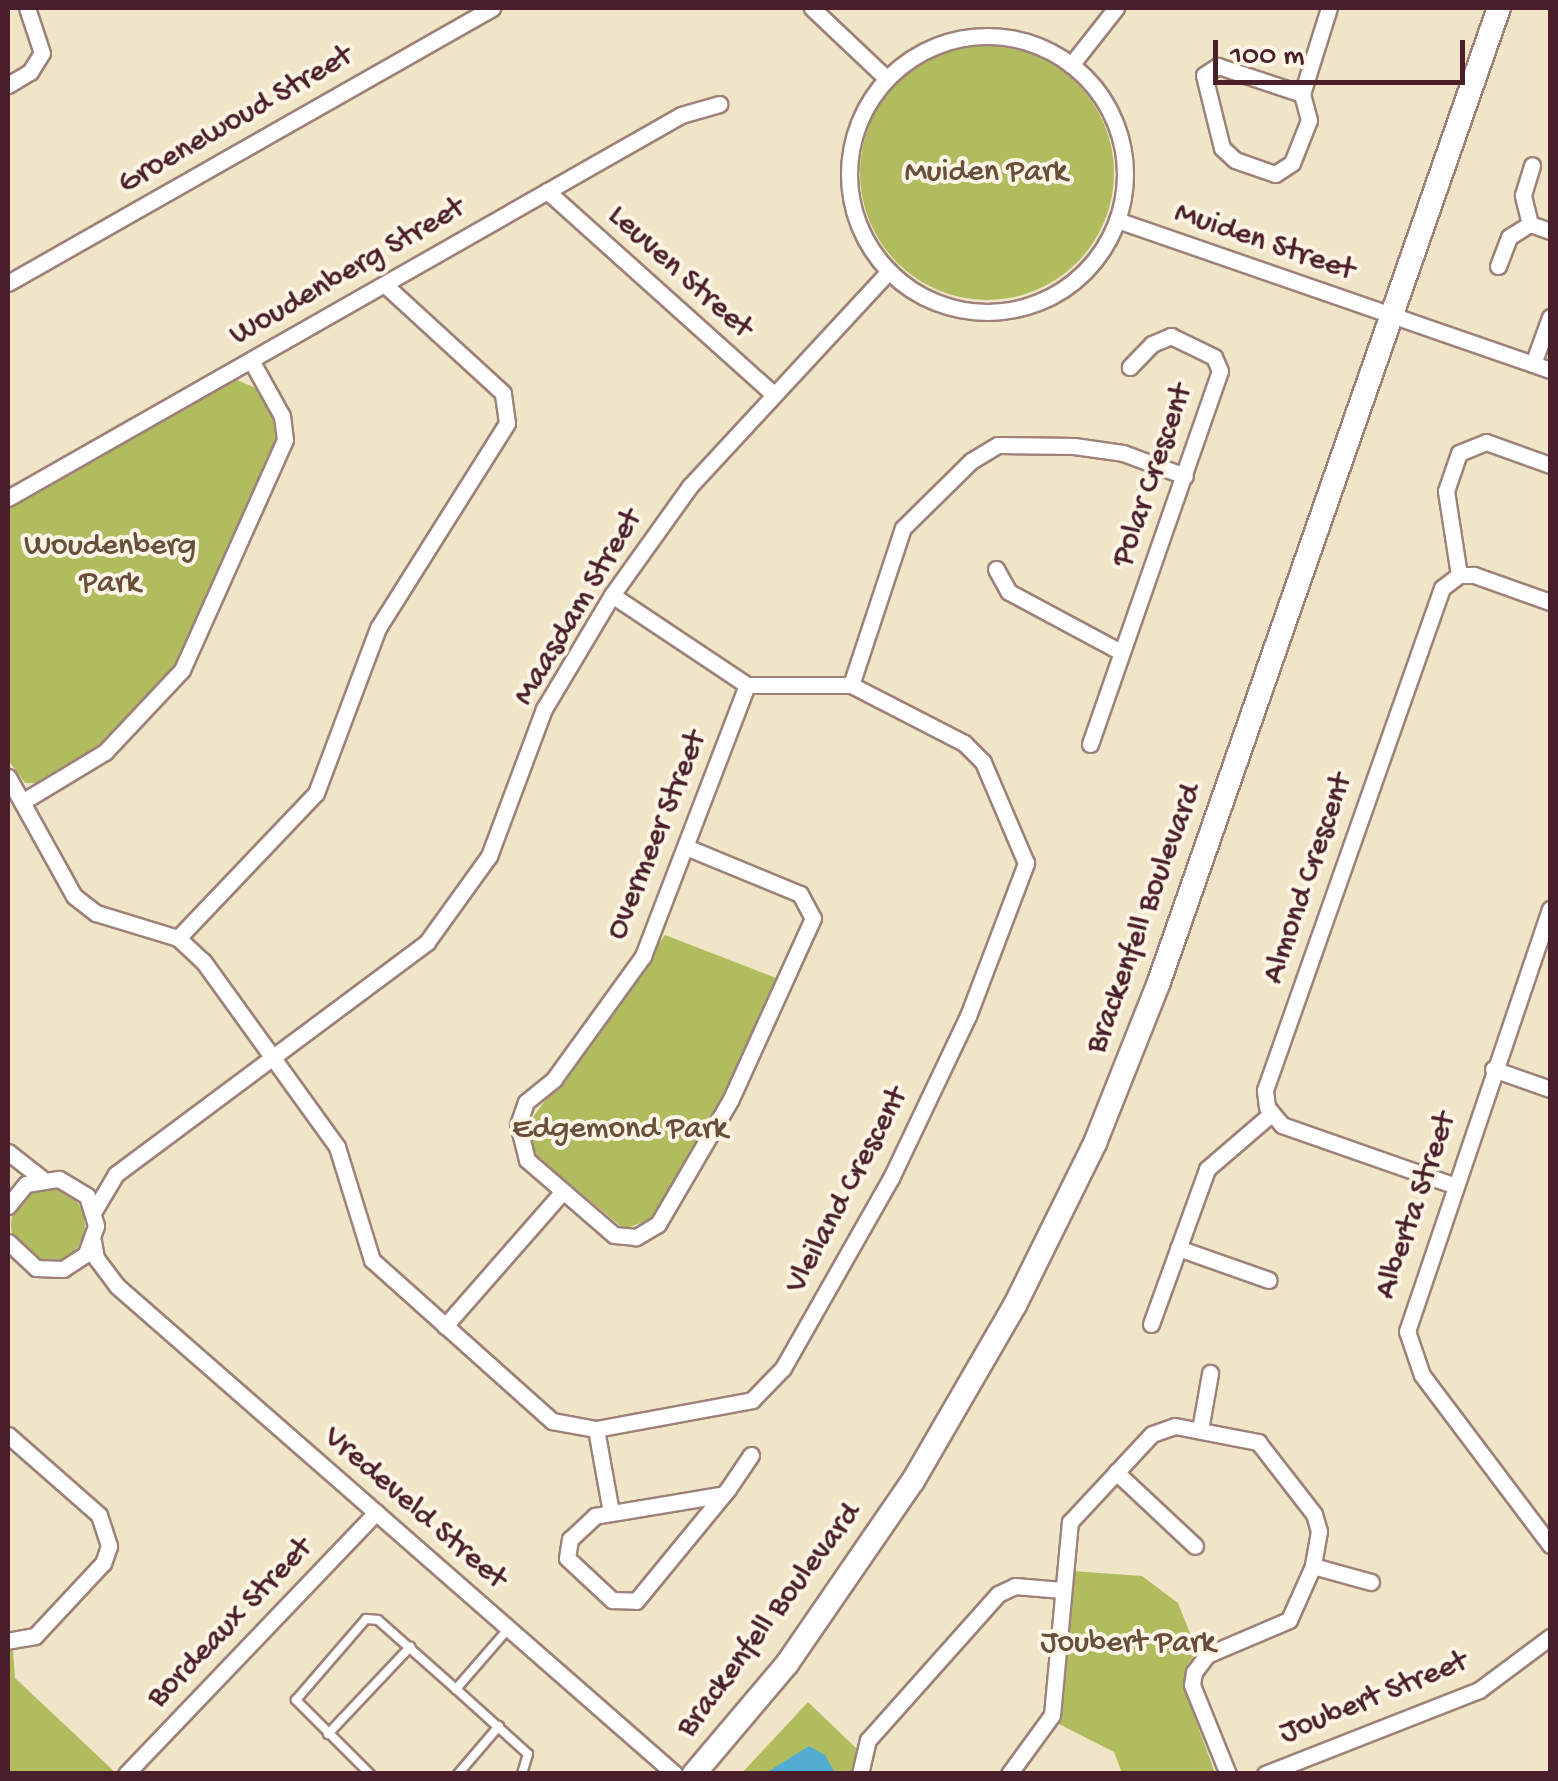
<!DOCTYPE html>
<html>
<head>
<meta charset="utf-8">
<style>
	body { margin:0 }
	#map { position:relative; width:1558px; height:1781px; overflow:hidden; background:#f1e5c8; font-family:"Gochi Hand",sans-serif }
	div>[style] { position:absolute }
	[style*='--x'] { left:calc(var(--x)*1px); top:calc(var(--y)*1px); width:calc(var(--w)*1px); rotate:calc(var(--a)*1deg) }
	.green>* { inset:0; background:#b0bc5e }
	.round { border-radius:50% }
	.water>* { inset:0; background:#52acd0 }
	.roads { filter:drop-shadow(2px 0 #9e827a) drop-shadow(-2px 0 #9e827a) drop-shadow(0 2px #9e827a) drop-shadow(0 -2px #9e827a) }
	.lane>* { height:8px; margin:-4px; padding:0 4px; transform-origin:4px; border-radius:4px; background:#fff }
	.street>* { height:15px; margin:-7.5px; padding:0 7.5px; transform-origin:7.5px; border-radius:7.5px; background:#fff }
	.street>.ring { margin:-7.5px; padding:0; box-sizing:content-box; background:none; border:15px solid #fff; border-radius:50% }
	.secondary>* { height:22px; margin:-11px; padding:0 11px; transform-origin:11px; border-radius:11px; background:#fff }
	span { translate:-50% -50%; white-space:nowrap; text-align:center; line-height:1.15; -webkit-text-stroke:8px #fcf5e5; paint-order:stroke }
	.street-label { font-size:32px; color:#4a1f2b }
	.park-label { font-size:32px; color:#694e3a }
	.frame { position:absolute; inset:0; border:10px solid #4a1f2b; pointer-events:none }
	.scale { position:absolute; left:1213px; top:40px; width:252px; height:45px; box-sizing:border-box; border:5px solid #4a1f2b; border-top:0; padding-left:12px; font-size:30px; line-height:35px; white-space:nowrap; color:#4a1f2b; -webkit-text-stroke:8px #fcf5e5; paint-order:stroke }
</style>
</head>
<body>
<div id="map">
	<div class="green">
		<div class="round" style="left:860px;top:46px;width:254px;height:254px"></div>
		<div style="clip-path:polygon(235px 379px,258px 389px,275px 419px,277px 440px,171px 673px,101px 747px,39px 783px,25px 783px,8px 760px,8px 508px)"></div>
		<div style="clip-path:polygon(665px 935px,779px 979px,733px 1081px,655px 1218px,624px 1229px,535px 1155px,528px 1124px)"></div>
		<div class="round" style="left:11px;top:1188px;width:74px;height:74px"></div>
		<div style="clip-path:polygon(1072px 1571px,1142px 1576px,1178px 1603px,1197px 1651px,1186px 1667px,1185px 1691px,1215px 1773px,1122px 1773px,1114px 1752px,1059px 1724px)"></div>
		<div style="clip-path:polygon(8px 1650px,13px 1651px,15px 1678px,117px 1774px,8px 1774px)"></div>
		<div style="clip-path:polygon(808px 1702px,856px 1748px,854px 1773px,741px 1774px)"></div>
	</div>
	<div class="water">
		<div style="clip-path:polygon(809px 1746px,825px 1755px,835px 1773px,766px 1773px)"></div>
	</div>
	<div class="roads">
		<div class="lane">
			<div style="--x:509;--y:1628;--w:81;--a:131"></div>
			<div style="--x:456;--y:1689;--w:97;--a:42.1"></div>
			<div style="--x:528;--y:1754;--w:21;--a:107"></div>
			<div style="--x:328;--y:1734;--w:120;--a:-46.7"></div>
			<div style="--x:370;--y:1774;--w:105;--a:-135"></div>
			<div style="--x:296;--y:1700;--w:107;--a:-49.2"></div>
			<div style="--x:366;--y:1619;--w:12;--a:5"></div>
			<div style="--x:378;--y:1620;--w:104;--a:41.5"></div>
			<div style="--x:458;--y:1774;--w:63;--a:-49.5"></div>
		</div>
		<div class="street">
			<div style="--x:812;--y:8;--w:102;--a:43.4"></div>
			<div class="ring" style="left:849px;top:36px;width:261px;height:261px"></div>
			<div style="--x:1071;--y:65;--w:73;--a:-51.7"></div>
			<div style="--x:8;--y:85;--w:26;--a:-31"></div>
			<div style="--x:30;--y:72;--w:22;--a:-58"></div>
			<div style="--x:42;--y:53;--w:47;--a:-108.4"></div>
			<div style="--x:1302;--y:94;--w:27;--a:75"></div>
			<div style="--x:1309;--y:120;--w:46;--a:111.6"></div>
			<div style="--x:1292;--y:163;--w:20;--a:147"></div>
			<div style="--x:1275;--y:174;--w:42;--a:-160.7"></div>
			<div style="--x:1235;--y:160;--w:18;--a:-137"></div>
			<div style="--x:1222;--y:148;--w:75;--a:-103.9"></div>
			<div style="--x:1204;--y:75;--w:17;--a:-33"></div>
			<div style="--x:1218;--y:66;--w:89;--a:18.4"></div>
			<div style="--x:1302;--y:94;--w:90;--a:-72.6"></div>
			<div style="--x:547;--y:191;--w:305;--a:41.9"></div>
			<div style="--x:1117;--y:220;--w:458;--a:19.1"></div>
			<div style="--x:1530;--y:224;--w:30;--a:-104"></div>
			<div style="--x:1523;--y:195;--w:31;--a:-73"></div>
			<div style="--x:1498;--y:266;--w:31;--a:-69"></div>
			<div style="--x:1509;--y:237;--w:25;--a:-32"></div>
			<div style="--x:1530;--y:224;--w:21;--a:19"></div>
			<div style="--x:8;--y:283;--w:557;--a:-29.6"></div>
			<div style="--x:1533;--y:364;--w:50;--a:-70.1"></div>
			<div style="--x:8;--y:498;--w:774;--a:-29.64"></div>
			<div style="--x:681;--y:115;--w:40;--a:-16"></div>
			<div style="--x:996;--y:569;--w:26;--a:61"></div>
			<div style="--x:1009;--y:592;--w:127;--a:28.2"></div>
			<div style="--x:1459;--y:575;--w:85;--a:-98.8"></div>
			<div style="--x:1446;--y:491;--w:40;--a:-71.1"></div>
			<div style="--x:1459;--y:453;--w:29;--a:-22"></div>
			<div style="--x:1486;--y:442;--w:68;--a:19.8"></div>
			<div style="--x:851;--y:685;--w:165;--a:-71.7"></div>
			<div style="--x:903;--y:528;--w:95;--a:-44.6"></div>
			<div style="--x:971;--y:461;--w:31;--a:-31"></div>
			<div style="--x:998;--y:445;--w:76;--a:0.8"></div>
			<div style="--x:1074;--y:446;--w:49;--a:8.1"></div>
			<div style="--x:1123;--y:453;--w:66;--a:20.4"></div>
			<div style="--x:1090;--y:744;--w:395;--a:-70.8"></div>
			<div style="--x:1220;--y:371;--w:15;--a:-113"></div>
			<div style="--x:1214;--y:357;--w:48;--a:-154"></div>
			<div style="--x:1171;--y:336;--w:21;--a:157"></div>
			<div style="--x:1152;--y:344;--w:32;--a:134"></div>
			<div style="--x:8;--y:777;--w:136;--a:61"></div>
			<div style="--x:74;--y:896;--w:28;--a:38"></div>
			<div style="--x:96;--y:913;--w:86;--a:17"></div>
			<div style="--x:178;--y:938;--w:34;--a:43"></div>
			<div style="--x:203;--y:961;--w:229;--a:54.2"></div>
			<div style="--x:337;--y:1147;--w:118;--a:72.8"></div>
			<div style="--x:372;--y:1260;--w:241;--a:41.8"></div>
			<div style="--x:552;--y:1421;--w:45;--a:10.3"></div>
			<div style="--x:596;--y:1429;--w:159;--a:-10.5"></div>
			<div style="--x:752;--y:1400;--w:45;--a:-45.9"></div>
			<div style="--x:783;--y:1368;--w:219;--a:-60.4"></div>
			<div style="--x:891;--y:1178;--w:179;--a:-64.6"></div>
			<div style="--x:968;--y:1016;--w:164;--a:-69.2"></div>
			<div style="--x:1026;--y:863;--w:110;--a:-113.1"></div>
			<div style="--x:983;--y:762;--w:27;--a:-135"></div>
			<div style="--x:964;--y:743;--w:127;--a:-152.8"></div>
			<div style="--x:851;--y:685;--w:104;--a:180"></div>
			<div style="--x:747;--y:685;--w:162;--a:-146.3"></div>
			<div style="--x:22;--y:802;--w:97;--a:-31.1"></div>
			<div style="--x:105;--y:752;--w:112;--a:-46.8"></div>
			<div style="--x:182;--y:670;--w:252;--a:-65.9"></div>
			<div style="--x:285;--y:440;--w:24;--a:-97"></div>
			<div style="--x:282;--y:416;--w:64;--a:-119"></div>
			<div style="--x:686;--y:847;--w:123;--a:22.4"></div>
			<div style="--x:800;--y:894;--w:27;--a:62"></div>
			<div style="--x:813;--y:918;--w:199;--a:114.4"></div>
			<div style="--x:731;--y:1099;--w:145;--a:120.3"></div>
			<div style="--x:658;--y:1224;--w:26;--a:149"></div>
			<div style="--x:636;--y:1237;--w:22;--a:-175"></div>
			<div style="--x:614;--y:1235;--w:115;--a:-139.2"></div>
			<div style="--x:527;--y:1160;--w:36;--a:-104"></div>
			<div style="--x:518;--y:1125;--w:24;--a:-71"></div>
			<div style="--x:526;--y:1102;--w:36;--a:-39"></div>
			<div style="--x:554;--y:1079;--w:152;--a:-54.1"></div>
			<div style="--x:643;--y:956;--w:290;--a:-69"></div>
			<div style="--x:1550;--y:909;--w:446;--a:108.7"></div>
			<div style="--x:1407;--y:1331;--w:46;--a:71.2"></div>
			<div style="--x:1422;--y:1375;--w:213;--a:53"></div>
			<div style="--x:178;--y:938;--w:200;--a:-46.4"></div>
			<div style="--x:316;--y:793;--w:176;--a:-69.4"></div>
			<div style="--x:378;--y:628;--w:242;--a:-57.8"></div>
			<div style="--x:507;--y:423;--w:30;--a:-98"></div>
			<div style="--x:503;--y:393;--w:161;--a:-137.5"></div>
			<div style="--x:1493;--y:1069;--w:60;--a:19.3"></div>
			<div style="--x:8;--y:1152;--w:42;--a:38.2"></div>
			<div style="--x:1453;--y:1185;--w:181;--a:-160.7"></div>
			<div style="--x:1282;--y:1125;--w:23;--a:-130"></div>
			<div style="--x:1267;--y:1107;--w:17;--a:-97"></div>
			<div style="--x:1265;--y:1090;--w:532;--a:-70.58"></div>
			<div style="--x:1442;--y:588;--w:21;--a:-37"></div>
			<div style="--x:1459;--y:575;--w:15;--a:0"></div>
			<div style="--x:1474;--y:575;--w:81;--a:19.6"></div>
			<div style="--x:8;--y:1206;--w:28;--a:-51"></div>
			<div style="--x:26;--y:1184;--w:33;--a:-9"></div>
			<div style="--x:59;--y:1179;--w:33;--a:31"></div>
			<div style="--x:87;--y:1196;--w:31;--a:73"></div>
			<div style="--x:96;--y:1226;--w:30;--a:110"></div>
			<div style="--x:86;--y:1254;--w:27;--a:147"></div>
			<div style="--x:63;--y:1269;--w:27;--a:-178"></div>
			<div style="--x:36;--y:1268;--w:38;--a:-137"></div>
			<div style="--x:94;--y:1211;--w:43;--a:-59.3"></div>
			<div style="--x:116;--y:1174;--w:388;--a:-36.7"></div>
			<div style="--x:427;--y:942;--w:106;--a:-54.2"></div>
			<div style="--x:489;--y:856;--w:157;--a:-69.5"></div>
			<div style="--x:544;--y:709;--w:133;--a:-59.2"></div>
			<div style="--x:612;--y:595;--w:134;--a:-54.4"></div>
			<div style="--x:690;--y:486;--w:293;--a:-47.2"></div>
			<div style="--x:93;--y:1241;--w:17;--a:80"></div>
			<div style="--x:96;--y:1258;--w:35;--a:53"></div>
			<div style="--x:117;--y:1286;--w:741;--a:41.17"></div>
			<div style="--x:1178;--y:1248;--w:96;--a:19.4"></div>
			<div style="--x:1151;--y:1324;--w:165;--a:-70.1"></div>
			<div style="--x:1207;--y:1169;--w:84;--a:-40.7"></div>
			<div style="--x:445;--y:1326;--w:179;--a:-48.8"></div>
			<div style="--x:596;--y:1429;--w:84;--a:79.8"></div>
			<div style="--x:1200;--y:1430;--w:58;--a:-80"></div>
			<div style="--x:8;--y:1435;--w:121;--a:41.3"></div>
			<div style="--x:99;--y:1515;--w:33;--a:72"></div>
			<div style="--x:109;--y:1546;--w:18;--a:109"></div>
			<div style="--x:103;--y:1563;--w:100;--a:133"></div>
			<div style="--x:35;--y:1636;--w:27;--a:170"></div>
			<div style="--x:1116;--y:1472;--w:108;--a:43.1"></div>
			<div style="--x:720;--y:1495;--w:127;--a:170.5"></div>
			<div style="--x:595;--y:1516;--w:34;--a:137"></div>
			<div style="--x:570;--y:1539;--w:19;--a:99"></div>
			<div style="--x:567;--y:1558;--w:62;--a:43"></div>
			<div style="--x:612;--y:1600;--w:24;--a:2"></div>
			<div style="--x:636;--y:1601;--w:145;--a:-50.6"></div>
			<div style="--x:728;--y:1489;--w:41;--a:-55.9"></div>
			<div style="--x:1313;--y:1566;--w:60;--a:15.4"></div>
			<div style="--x:126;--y:1774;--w:362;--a:-46.3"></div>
			<div style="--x:860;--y:1774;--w:35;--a:-77"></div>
			<div style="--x:868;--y:1740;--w:195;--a:-48.3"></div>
			<div style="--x:998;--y:1594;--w:19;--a:-25"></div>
			<div style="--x:1015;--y:1586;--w:47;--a:4.9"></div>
			<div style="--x:1009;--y:1774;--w:73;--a:-53.9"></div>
			<div style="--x:1052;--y:1715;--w:194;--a:-84.7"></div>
			<div style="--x:1070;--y:1522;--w:120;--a:-47"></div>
			<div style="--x:1152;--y:1434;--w:24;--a:-19"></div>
			<div style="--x:1175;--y:1426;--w:85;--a:10.9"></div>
			<div style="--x:1258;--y:1442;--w:91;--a:52.1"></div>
			<div style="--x:1314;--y:1514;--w:18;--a:74"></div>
			<div style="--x:1319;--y:1531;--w:36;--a:100"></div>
			<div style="--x:1313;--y:1566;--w:59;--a:114"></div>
			<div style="--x:1289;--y:1620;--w:89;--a:156.9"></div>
			<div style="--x:1207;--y:1655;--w:21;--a:127"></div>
			<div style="--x:1194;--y:1672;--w:13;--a:99"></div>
			<div style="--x:1192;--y:1685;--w:96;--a:68"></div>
			<div style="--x:1265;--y:1774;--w:230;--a:-21.4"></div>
			<div style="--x:1479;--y:1690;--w:89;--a:-36.7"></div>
		</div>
		<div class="secondary">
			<div style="--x:694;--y:1774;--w:144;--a:-49.8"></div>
			<div style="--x:787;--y:1664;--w:222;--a:-55.5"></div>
			<div style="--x:913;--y:1481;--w:203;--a:-59.9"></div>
			<div style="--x:1015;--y:1305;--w:181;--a:-63.7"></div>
			<div style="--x:1095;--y:1143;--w:173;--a:-68.3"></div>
			<div style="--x:1159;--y:982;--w:1032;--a:-70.76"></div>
		</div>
	</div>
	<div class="street-label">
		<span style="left:236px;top:121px;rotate:-30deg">Groenewoud Street</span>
		<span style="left:1264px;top:243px;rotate:19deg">Muiden Street</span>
		<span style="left:348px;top:273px;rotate:-30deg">Woudenberg Street</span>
		<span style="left:679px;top:273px;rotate:42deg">Leuven Street</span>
		<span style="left:1154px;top:476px;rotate:-71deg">Polar Crescent</span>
		<span style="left:579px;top:608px;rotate:-59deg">Maasdam Street</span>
		<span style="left:658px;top:836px;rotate:-68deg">Overmeer Street</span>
		<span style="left:1309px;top:879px;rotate:-71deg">Almond Crescent</span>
		<span style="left:1145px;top:919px;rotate:-70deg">Brackenfell Boulevard</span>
		<span style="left:848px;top:1191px;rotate:-62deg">Vleiland Crescent</span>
		<span style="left:1417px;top:1206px;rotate:-71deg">Alberta Street</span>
		<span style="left:414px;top:1509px;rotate:41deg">Vredeveld Street</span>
		<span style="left:770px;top:1621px;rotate:-53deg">Brackenfell Boulevard</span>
		<span style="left:231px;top:1624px;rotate:-46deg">Bordeaux Street</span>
		<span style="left:1374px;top:1699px;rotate:-22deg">Joubert Street</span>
	</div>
	<div class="park-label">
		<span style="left:986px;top:173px">Muiden Park</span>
		<span style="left:110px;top:566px">Woudenberg<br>Park</span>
		<span style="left:620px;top:1130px">Edgemond Park</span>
		<span style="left:1128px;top:1644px">Joubert Park</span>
	</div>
	<div class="frame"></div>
	<div class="scale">100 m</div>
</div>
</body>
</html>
